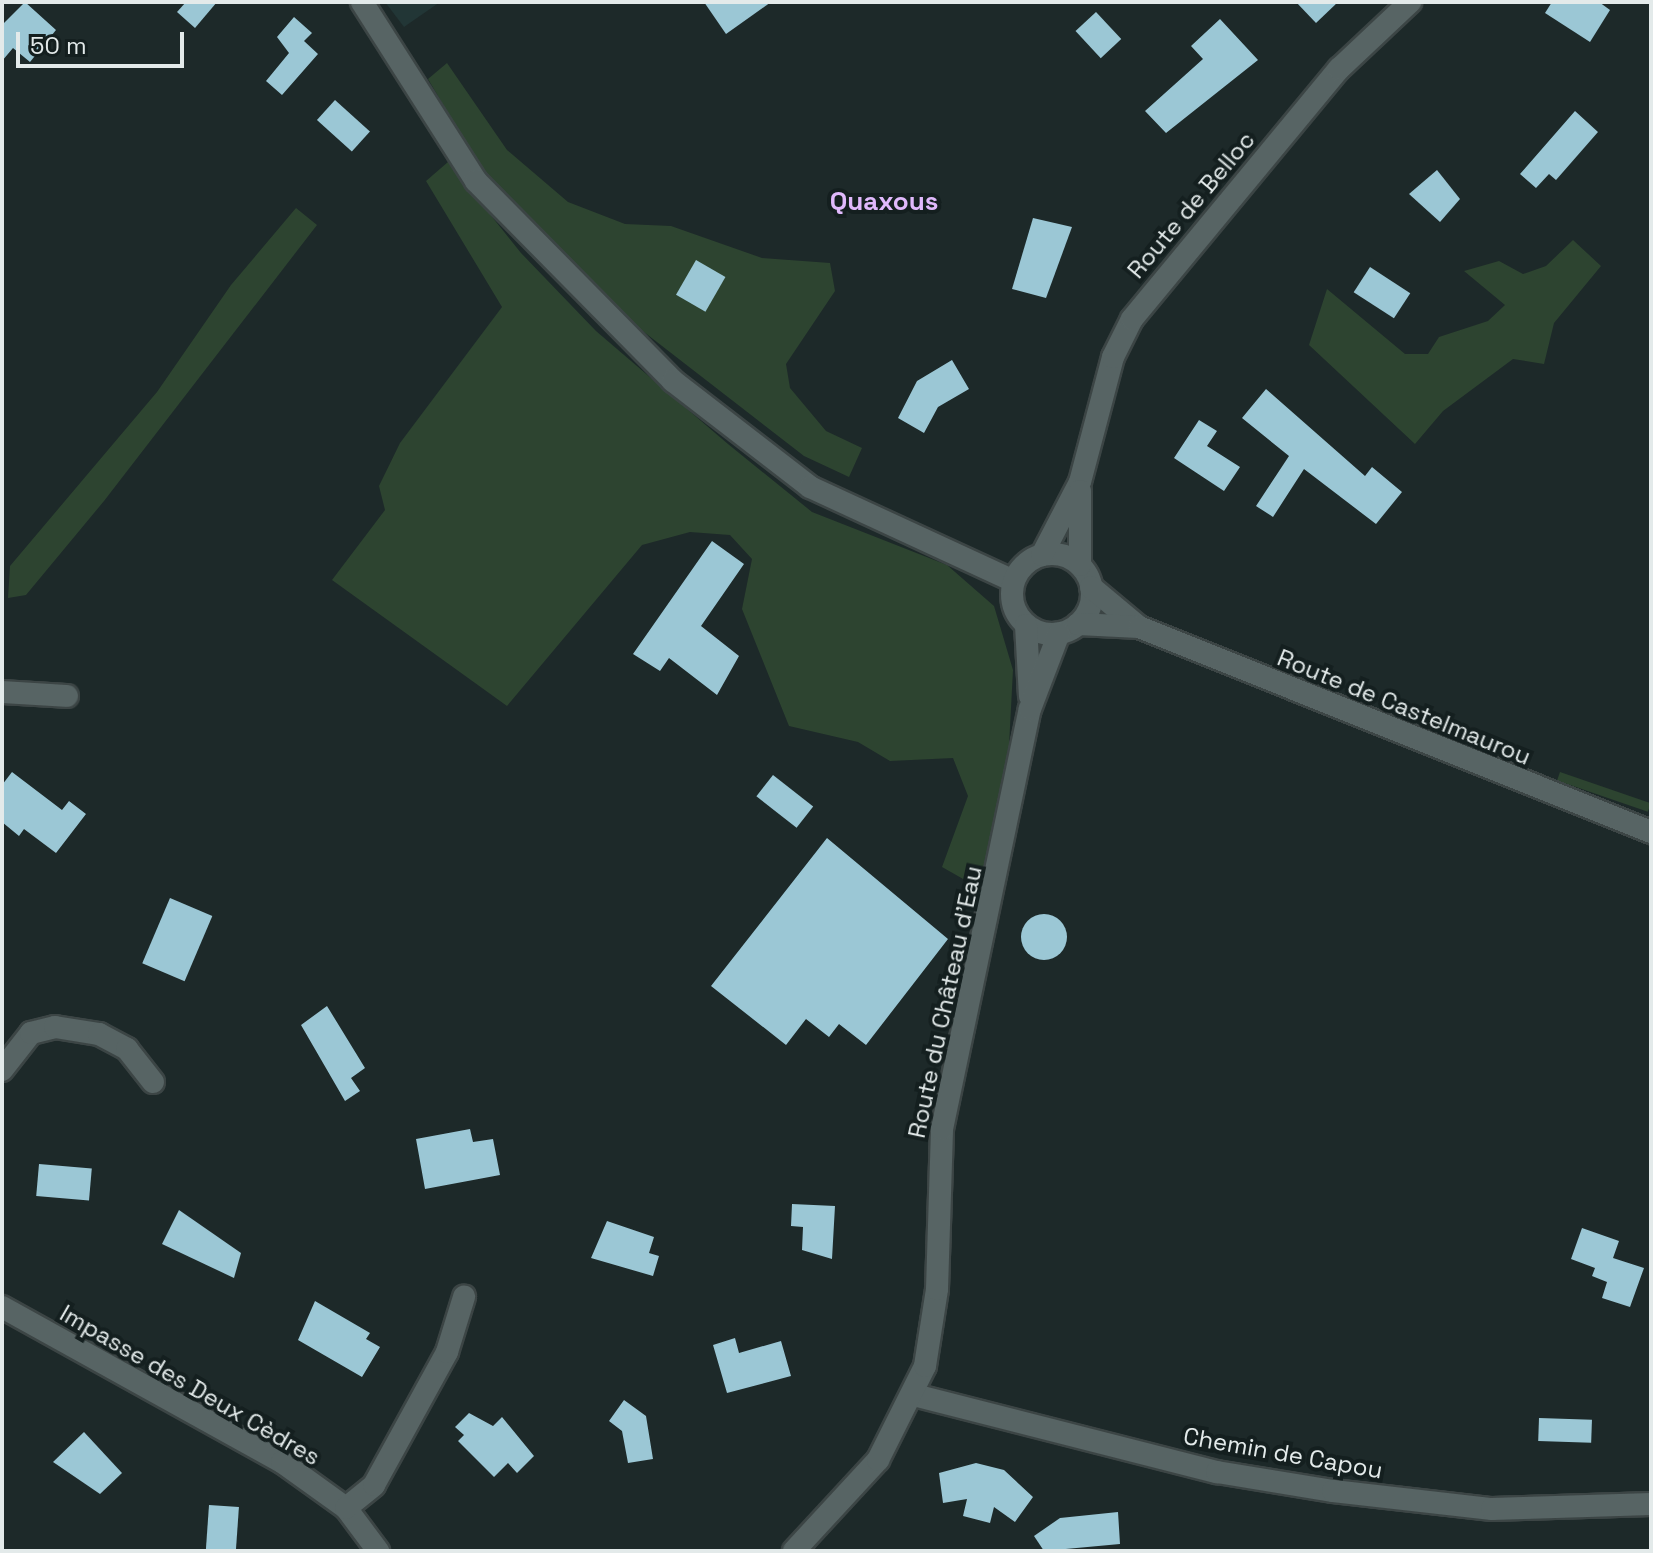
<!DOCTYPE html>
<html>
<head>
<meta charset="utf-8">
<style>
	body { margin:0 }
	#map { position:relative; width:1653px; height:1553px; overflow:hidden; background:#1d2929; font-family:"Space Grotesk",sans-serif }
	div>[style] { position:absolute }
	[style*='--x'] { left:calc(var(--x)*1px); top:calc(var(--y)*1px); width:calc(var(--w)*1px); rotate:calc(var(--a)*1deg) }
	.built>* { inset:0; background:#223636 }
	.green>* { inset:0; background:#2d4430; transform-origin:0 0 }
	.building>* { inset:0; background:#9bc7d5; transform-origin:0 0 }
	.round { border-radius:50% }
	.roads { filter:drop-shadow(2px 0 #3c4545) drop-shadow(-2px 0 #3c4545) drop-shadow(0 2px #3c4545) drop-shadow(0 -2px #3c4545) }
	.minor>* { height:22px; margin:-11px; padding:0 11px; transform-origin:11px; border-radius:11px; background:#576464 }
	.minor>.ring { margin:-11px; padding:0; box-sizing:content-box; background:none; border:22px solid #576464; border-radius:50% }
	span { translate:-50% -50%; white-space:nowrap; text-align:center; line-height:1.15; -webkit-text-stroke:8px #141f1f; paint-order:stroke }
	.street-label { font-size:24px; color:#e3eaea }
	.neighbourhood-label { font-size:26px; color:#e0b9fc; font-weight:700 }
	.frame { position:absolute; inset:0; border:4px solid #e3eaea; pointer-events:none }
	.scale { position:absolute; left:16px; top:32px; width:168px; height:36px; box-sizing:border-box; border:4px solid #e3eaea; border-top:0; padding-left:10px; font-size:24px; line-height:28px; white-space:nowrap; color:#e3eaea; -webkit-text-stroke:6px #141f1f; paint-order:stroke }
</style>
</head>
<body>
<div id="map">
	<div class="built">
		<div style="clip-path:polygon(385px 2px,440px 2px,404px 27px)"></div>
	</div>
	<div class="green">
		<div style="clip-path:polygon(447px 63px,507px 150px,568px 202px,625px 224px,671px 226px,762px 258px,830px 263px,835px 291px,786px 364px,790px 388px,826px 431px,862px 448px,849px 477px,804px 456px,613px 308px,490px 184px,428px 79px)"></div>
		<div style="clip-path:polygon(448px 162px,521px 253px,596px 331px,728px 444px,812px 512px,947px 565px,994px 606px,1013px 670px,1008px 765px,979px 888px,942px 867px,968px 796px,953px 758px,890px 761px,858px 742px,789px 726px,742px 609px,752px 559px,730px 535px,690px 532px,642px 545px,507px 706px,332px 580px,385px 510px,379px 486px,400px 443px,502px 307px,426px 181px)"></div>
		<div style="clip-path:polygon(296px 208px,317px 225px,104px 501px,26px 595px,8px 598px,10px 566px,157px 392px,231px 285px)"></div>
		<div style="clip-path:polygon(1573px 240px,1601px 266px,1554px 323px,1544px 364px,1513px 359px,1443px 411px,1415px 444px,1309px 345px,1327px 289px,1405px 354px,1428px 354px,1439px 337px,1488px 321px,1505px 305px,1464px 271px,1499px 261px,1523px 274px,1546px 266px)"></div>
		<div style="left:1560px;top:772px;width:96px;height:9px;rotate:19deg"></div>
	</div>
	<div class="building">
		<div style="clip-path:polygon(25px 2px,56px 30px,30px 62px,13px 48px,2px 61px,2px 25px)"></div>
		<div style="clip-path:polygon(186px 2px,217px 2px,195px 28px,177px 12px)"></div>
		<div style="clip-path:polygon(704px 2px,771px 2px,726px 34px)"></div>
		<div style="clip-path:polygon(1296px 2px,1338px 2px,1316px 23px)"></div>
		<div style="clip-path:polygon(1552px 2px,1599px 2px,1610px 10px,1590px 42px,1545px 13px)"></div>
		<div style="left:1096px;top:12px;width:37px;height:28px;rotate:47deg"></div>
		<div style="clip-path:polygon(294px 17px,312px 33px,304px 41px,318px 54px,282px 95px,266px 81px,289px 53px,277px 37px)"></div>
		<div style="clip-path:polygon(1220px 19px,1258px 60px,1166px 133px,1145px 111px,1203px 59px,1191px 46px)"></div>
		<div style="left:335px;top:100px;width:47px;height:27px;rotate:42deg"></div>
		<div style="clip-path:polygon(1575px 111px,1598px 132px,1556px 180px,1549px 174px,1536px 188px,1520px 174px)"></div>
		<div style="clip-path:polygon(1437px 170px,1460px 199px,1440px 222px,1409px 194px)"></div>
		<div style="clip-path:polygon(1033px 218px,1072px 227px,1046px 298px,1012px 289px)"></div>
		<div style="left:696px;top:260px;width:34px;height:40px;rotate:30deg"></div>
		<div style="left:1370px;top:267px;width:48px;height:30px;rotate:33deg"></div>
		<div style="clip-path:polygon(952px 360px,969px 389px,938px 407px,924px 433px,898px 418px,917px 381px)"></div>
		<div style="clip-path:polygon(1266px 389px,1365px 476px,1372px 467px,1402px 492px,1376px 524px,1304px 469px,1273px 517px,1256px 506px,1289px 456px,1242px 418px)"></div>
		<div style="clip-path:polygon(1199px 420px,1217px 431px,1207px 446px,1240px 467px,1224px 491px,1174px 458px)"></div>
		<div style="clip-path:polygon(712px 541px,744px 564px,701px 626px,739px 656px,717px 695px,669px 658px,660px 671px,633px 654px)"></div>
		<div style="clip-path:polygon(12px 772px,62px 810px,69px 801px,86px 814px,56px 853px,24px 829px,19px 836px,2px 822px,2px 785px)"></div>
		<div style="left:773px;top:775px;width:51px;height:27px;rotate:38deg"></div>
		<div style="clip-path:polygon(827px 838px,948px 939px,866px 1045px,839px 1024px,829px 1037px,806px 1019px,786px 1045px,711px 986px)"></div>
		<div style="left:170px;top:898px;width:46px;height:71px;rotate:23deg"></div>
		<div class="round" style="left:1021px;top:914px;width:46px;height:46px"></div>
		<div style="clip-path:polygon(327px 1006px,365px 1068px,351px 1078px,360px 1091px,345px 1101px,301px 1025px)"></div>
		<div style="clip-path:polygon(470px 1129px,473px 1142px,493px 1139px,500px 1175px,425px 1189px,416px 1139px)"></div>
		<div style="left:39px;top:1164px;width:53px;height:32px;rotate:5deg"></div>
		<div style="clip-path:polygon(792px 1204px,835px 1206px,832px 1259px,802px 1250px,803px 1227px,791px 1226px)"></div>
		<div style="clip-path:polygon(179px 1210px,241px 1253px,234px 1278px,162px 1244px)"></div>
		<div style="clip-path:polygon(607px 1221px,654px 1237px,649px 1253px,659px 1256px,653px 1276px,591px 1258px)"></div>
		<div style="clip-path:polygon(1582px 1228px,1619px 1241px,1613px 1258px,1644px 1268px,1630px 1307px,1602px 1298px,1607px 1282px,1592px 1276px,1595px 1268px,1571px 1259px)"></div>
		<div style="clip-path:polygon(315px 1301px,370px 1333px,366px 1339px,380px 1347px,362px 1377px,298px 1340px)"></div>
		<div style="clip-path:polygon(735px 1338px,739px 1353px,781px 1341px,791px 1376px,727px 1393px,713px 1345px)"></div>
		<div style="clip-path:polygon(624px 1400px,646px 1416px,653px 1459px,628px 1463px,622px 1431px,609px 1421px)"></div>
		<div style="clip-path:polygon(469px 1413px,493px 1426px,502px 1417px,534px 1456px,517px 1473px,508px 1463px,494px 1477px,458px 1441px,464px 1435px,455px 1427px)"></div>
		<div style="left:1539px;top:1418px;width:53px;height:23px;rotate:2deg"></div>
		<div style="clip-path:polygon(84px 1432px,122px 1473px,100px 1494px,53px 1462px)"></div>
		<div style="clip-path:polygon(976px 1463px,1004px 1470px,1033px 1497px,1015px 1522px,994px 1507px,990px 1523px,963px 1516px,967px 1499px,943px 1503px,939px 1473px)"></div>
		<div style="left:209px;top:1505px;width:30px;height:46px;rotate:4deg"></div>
		<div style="clip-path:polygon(1118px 1512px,1120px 1544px,1044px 1551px,1034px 1536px,1060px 1518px)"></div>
	</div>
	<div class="roads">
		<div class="minor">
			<div style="--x:362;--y:2;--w:212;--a:57.5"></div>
			<div style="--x:476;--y:181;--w:281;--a:45.4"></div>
			<div style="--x:673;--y:381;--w:173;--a:37.7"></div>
			<div style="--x:810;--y:487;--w:224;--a:24.8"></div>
			<div class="ring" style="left:1012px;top:554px;width:58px;height:58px"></div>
			<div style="--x:1042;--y:555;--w:82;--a:-62.5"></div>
			<div style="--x:1080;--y:482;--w:129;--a:-75.2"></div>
			<div style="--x:1113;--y:357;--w:42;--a:-63.4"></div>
			<div style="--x:1132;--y:319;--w:325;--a:-50.4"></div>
			<div style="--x:1339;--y:69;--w:98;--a:-43.3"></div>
			<div style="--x:1080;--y:565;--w:74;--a:-90"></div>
			<div style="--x:1091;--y:587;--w:62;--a:39.8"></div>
			<div style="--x:1078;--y:624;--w:61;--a:2.8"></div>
			<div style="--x:1139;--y:627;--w:552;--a:21.82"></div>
			<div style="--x:1026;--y:625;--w:71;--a:86.8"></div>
			<div style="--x:2;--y:692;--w:65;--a:3.5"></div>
			<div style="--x:2;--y:1070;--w:47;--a:-51.9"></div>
			<div style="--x:31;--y:1033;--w:25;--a:-14"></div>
			<div style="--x:55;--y:1027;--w:45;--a:9"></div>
			<div style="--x:99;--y:1034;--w:32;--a:28"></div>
			<div style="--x:127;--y:1049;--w:42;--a:51.8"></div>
			<div style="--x:2;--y:1307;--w:320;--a:29"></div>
			<div style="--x:282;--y:1462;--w:79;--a:35.7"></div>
			<div style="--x:346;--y:1508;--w:54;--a:53.3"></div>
			<div style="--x:914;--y:1395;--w:313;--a:14.3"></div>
			<div style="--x:1217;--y:1472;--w:118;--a:9.3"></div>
			<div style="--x:1333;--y:1491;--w:160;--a:6.5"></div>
			<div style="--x:1492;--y:1509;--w:159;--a:-1.8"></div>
			<div style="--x:346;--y:1508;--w:36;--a:-39"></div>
			<div style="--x:374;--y:1485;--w:152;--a:-61.2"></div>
			<div style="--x:447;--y:1352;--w:58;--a:-72.8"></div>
			<div style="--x:794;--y:1551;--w:124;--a:-47.3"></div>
			<div style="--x:878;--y:1460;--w:105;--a:-63.4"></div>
			<div style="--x:925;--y:1366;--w:78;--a:-81.1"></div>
			<div style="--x:937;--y:1289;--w:160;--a:-88.2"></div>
			<div style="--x:942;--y:1129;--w:429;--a:-78.2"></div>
			<div style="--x:1030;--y:709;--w:81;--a:-69.1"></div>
		</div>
	</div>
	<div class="street-label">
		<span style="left:1191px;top:205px;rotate:-50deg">Route de Belloc</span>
		<span style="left:1404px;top:707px;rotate:22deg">Route de Castelmaurou</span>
		<span style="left:945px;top:1002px;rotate:-78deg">Route du Château d'Eau</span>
		<span style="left:190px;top:1385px;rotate:30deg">Impasse des Deux Cèdres</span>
		<span style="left:1283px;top:1453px;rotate:10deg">Chemin de Capou</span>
	</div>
	<div class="neighbourhood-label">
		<span style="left:884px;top:202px">Quaxous</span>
	</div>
	<div class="frame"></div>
	<div class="scale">50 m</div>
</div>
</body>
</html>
